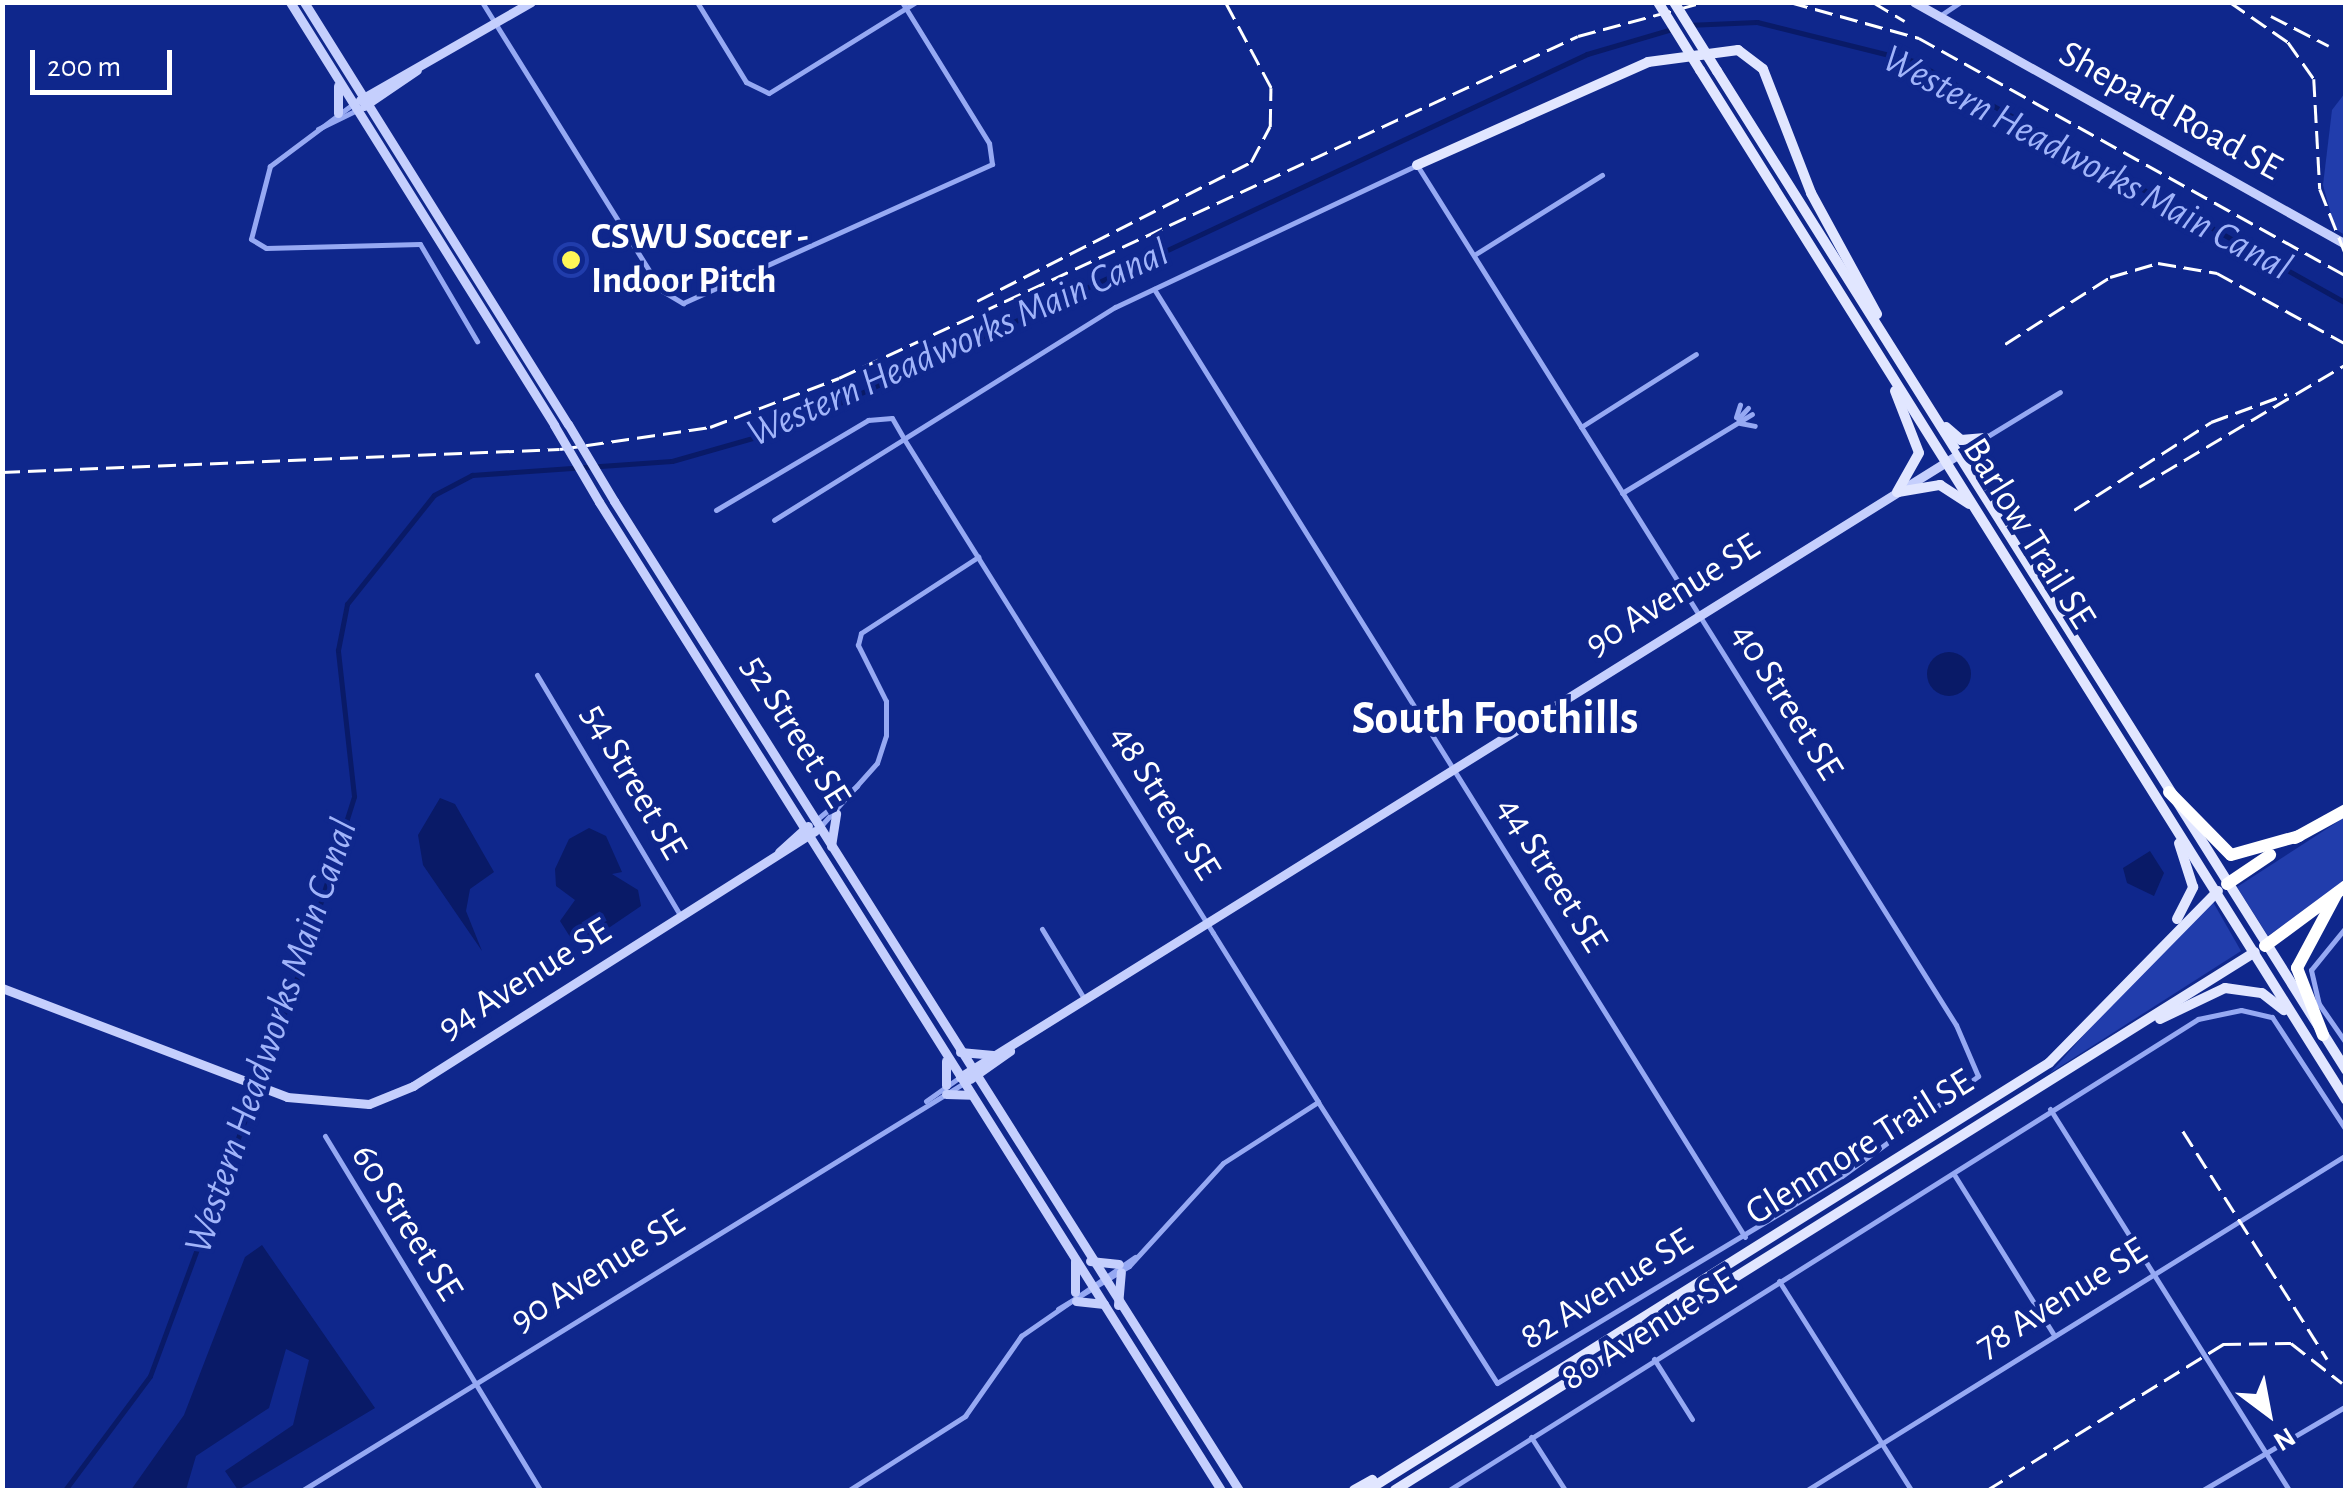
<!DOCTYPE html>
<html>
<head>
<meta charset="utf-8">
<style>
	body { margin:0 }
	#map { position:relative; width:2348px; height:1493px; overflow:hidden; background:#0f278c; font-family:"Alegreya Sans",sans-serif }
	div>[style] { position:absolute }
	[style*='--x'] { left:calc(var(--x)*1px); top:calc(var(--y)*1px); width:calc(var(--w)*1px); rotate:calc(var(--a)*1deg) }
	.green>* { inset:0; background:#213dac }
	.round { border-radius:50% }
	.water>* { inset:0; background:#091a67 }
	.canal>* { height:5px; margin:-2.5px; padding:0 2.5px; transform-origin:2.5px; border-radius:2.5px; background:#091a67 }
	.street>* { height:5px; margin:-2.5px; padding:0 2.5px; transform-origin:2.5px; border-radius:2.5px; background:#96a9f3 }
	.secondary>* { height:9px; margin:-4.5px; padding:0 4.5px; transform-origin:4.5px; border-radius:4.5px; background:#c5cffd }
	.primary>* { height:10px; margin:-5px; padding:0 5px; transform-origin:5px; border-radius:5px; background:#e1e6ff }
	.highway>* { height:12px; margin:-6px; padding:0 6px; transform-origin:6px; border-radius:6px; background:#fff }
	.rail>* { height:2.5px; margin-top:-1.25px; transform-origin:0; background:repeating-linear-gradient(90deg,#fff 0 18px,transparent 0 26px) }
	.secondary-bridge>* { height:9px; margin:-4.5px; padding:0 4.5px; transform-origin:4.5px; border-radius:4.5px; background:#c5cffd }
	.primary-bridge>* { height:10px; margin:-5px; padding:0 5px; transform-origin:5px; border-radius:5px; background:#e1e6ff }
	.dots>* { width:28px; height:28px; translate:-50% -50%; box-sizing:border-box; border:5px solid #0f278c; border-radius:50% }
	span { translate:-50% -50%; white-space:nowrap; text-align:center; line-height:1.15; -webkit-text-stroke:9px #0f278c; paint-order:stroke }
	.street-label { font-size:38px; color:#fff }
	.poi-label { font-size:38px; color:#fff; font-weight:700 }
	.left { translate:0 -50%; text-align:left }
	.water-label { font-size:40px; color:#a1b4fa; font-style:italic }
	.district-label { font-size:48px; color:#fff; font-weight:700 }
	.frame { position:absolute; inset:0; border:5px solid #fff; pointer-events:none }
	.north { position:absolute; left:2218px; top:1363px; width:100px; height:100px; -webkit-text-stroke:8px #0f278c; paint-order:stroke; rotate:148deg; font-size:28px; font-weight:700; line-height:40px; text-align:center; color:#fff }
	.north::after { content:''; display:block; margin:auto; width:35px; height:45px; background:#fff; clip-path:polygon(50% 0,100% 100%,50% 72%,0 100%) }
	.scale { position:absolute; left:30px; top:50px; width:142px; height:45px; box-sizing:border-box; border:5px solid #fff; border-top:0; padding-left:12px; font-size:30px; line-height:35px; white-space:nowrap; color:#fff; -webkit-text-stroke:8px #0f278c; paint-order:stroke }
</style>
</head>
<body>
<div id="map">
	<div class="green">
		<div style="clip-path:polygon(2345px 93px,2345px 235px,2335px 229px,2323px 185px,2332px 110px)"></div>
		<div class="round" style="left:553px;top:242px;width:36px;height:36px"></div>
		<div style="clip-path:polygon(2345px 817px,2345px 880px,2268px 936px,2237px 887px)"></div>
		<div style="clip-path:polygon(2213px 902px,2241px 951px,2050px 1073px,2148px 963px)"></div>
	</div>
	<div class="water">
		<div class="round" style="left:1927px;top:652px;width:44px;height:44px"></div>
		<div style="clip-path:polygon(440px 798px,455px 804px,494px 872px,470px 889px,466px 911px,482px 951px,423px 865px,418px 835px)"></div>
		<div style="clip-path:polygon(589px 828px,606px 836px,622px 872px,612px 874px,638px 890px,641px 906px,588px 942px,572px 940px,560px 921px,575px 900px,556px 886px,555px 869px,569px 839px)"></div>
		<div style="clip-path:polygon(2150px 851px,2164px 873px,2154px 896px,2127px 883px,2123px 868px)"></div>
		<div style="clip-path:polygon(262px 1245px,375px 1408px,238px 1490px,225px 1471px,293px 1425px,309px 1360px,286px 1349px,269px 1408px,196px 1456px,186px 1490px,131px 1490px,184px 1415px,245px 1257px)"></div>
	</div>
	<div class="canal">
		<div style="--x:1687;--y:25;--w:70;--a:-2.5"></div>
		<div style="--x:1757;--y:22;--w:161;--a:14"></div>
		<div style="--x:1913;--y:61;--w:496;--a:29.2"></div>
		<div style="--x:65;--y:1490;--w:142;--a:-53.3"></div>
		<div style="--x:150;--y:1376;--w:412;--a:-69.7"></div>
		<div style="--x:293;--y:990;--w:203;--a:-72.5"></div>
		<div style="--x:354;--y:796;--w:147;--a:-96.3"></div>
		<div style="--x:338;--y:650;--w:47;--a:-78.9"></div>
		<div style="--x:347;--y:604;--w:139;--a:-51.4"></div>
		<div style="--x:434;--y:495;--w:43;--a:-27.8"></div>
		<div style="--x:472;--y:475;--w:200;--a:-4"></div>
		<div style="--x:672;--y:461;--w:116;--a:-15.9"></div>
		<div style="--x:784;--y:429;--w:886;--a:-25.03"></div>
		<div style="--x:1587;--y:54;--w:89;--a:-16.4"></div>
	</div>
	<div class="street">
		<div style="--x:482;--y:2;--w:339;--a:58.1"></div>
		<div style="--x:661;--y:290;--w:26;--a:31"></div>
		<div style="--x:683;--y:303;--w:339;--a:-24.2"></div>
		<div style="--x:992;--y:164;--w:21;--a:-98"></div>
		<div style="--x:989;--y:143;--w:166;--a:-121.7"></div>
		<div style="--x:697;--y:2;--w:94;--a:58.5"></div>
		<div style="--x:746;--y:82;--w:25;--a:26"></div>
		<div style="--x:769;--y:93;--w:173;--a:-31.8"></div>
		<div style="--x:1941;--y:15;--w:23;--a:-34"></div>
		<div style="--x:353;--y:104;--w:104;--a:143.2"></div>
		<div style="--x:270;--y:166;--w:75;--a:104.6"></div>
		<div style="--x:251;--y:239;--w:17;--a:31"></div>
		<div style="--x:266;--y:248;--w:154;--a:-1.5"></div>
		<div style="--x:420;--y:244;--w:113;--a:59.6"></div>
		<div style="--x:318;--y:129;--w:41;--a:-25.9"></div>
		<div style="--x:1474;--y:255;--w:151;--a:-32"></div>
		<div style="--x:1154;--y:289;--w:1117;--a:58.06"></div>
		<div style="--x:1736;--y:417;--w:13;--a:-72"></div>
		<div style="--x:1738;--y:419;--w:15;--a:-48"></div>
		<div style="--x:1740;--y:423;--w:15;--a:11"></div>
		<div style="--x:1581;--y:427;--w:136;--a:-32.4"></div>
		<div style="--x:1960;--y:453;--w:117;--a:-31.4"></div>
		<div style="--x:1622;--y:493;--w:152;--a:-31.3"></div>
		<div style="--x:716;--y:510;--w:177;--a:-30.6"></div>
		<div style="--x:868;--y:420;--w:24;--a:-5"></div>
		<div style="--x:892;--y:418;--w:24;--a:60"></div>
		<div style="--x:904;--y:439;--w:62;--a:58.1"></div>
		<div style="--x:937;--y:492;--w:520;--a:57.96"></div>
		<div style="--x:1213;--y:933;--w:199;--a:58.1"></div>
		<div style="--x:1318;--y:1102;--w:333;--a:57.5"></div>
		<div style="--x:1497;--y:1383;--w:402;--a:-31"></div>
		<div style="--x:1842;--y:1176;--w:169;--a:-36.3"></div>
		<div style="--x:1978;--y:1076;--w:56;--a:-113.3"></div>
		<div style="--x:1956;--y:1025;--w:1015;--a:-122.08"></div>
		<div style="--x:1417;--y:165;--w:334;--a:154.8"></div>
		<div style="--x:1115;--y:307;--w:249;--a:148"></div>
		<div style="--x:904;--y:439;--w:153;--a:148.1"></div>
		<div style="--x:537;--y:675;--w:282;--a:59.2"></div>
		<div style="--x:815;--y:821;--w:55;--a:-39.8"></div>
		<div style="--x:819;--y:828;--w:87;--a:-48.3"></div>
		<div style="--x:877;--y:763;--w:29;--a:-72"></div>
		<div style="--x:886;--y:735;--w:34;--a:-90"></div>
		<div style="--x:886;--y:701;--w:63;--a:-116.6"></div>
		<div style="--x:858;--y:645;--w:12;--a:-76"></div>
		<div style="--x:861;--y:633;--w:140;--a:-33"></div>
		<div style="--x:2346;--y:927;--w:55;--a:129.1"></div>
		<div style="--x:2311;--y:970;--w:35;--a:77"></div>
		<div style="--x:2319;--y:1004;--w:47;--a:55.3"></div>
		<div style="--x:1042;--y:929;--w:83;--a:58.8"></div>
		<div style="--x:926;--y:1101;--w:42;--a:-35.2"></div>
		<div style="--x:2050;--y:1109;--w:450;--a:57.9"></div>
		<div style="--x:325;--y:1136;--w:414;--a:58.7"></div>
		<div style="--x:1955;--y:1176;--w:187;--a:58.1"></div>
		<div style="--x:1779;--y:1281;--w:247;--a:57.7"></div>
		<div style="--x:1058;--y:1309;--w:83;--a:-31.2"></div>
		<div style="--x:1129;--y:1266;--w:139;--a:-47.6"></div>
		<div style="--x:1223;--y:1163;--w:113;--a:-32.7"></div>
		<div style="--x:1654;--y:1359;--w:71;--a:57.7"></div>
		<div style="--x:1531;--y:1437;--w:63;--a:57.3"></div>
		<div style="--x:303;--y:1490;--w:776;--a:-31.62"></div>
		<div style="--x:849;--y:1490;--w:138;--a:-32.5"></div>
		<div style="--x:965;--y:1416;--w:98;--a:-55"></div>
		<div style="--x:1021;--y:1336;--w:139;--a:-34.7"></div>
		<div style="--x:1449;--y:1490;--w:885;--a:-32.16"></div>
		<div style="--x:2198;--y:1019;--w:44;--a:-11.8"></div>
		<div style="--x:2241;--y:1010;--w:32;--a:13"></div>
		<div style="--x:2272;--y:1017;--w:135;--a:56.8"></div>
		<div style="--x:1807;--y:1490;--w:635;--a:-31.86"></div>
		<div style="--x:2203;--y:1490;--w:166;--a:-30.4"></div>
	</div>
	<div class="secondary">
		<div style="--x:290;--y:2;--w:499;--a:58"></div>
		<div style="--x:304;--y:2;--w:498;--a:58"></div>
		<div style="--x:1914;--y:2;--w:495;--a:29.3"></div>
		<div style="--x:360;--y:100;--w:197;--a:-29.8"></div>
		<div style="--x:364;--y:106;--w:64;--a:-34.2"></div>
		<div style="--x:338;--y:113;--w:27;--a:-90"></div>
		<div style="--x:614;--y:501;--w:1170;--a:57.71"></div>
		<div style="--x:599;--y:502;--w:1167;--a:57.81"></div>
		<div style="--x:831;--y:846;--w:33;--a:-81"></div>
		<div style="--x:779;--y:852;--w:39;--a:-42"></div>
		<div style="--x:2;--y:988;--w:305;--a:20.9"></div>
		<div style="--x:287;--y:1097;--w:82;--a:4.9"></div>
		<div style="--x:369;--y:1104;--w:48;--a:-22.2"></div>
		<div style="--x:413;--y:1086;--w:476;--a:-32.4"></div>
		<div style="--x:960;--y:1052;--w:33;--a:5"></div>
		<div style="--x:946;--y:1061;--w:24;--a:90"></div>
		<div style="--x:960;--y:1077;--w:1177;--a:-31.95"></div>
		<div style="--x:970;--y:1079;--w:49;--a:-35"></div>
		<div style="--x:946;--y:1094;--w:25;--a:2"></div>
		<div style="--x:1090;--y:1261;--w:29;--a:6"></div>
		<div style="--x:1075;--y:1292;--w:31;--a:-90"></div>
		<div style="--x:1076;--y:1301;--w:28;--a:6"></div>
		<div style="--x:1118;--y:1305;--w:33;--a:-85"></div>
	</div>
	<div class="primary">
		<div style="--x:1700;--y:70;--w:1216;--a:57.9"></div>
		<div style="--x:1717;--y:71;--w:1181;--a:57.8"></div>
		<div style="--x:1417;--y:165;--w:253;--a:-24"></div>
		<div style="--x:1648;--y:62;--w:91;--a:-7.6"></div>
		<div style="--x:1738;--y:50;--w:31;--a:37"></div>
		<div style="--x:1763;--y:69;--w:133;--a:68.8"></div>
		<div style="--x:1811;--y:193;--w:138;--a:61.4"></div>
		<div style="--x:1895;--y:391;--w:66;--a:68.8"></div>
		<div style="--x:1919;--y:453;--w:45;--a:119.4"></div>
		<div style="--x:1946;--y:427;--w:20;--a:41"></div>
		<div style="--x:1961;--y:440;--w:24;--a:-5"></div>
		<div style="--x:1981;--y:479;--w:21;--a:-104"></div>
		<div style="--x:1976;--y:459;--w:23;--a:-67"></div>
		<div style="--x:1898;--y:492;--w:43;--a:-9.5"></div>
		<div style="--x:1940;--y:485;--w:35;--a:33"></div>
		<div style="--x:2177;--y:919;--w:36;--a:-63"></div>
		<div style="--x:2193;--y:887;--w:46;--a:-107.7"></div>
		<div style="--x:2160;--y:1019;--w:72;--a:-25.5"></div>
		<div style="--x:2225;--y:988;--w:37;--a:8"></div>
		<div style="--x:2262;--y:993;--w:28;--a:38"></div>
		<div style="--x:1354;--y:1490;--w:21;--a:-29"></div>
		<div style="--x:1368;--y:1490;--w:804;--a:-32.09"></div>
		<div style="--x:2049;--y:1063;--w:241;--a:-45.5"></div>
		<div style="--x:1395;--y:1490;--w:1014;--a:-32.03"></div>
	</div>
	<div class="highway">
		<div style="--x:2169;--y:792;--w:88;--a:45.5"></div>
		<div style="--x:2231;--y:855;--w:71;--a:-15.6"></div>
		<div style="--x:2295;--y:838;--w:58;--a:-28.8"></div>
		<div style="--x:2227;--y:884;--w:52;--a:-34"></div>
		<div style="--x:2265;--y:946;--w:101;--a:-36.5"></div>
		<div style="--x:2323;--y:1035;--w:72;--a:-111.2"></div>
		<div style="--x:2297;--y:968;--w:85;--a:-61.9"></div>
	</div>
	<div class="rail">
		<div style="--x:1790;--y:2;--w:134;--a:15.6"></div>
		<div style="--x:1919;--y:38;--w:489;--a:29.1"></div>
		<div style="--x:1873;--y:2;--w:37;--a:31"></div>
		<div style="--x:2230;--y:2;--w:70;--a:34.6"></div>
		<div style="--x:2288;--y:42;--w:45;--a:54.9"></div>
		<div style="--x:2314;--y:79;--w:110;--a:86.9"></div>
		<div style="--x:2320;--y:189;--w:71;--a:68.5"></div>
		<div style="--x:2271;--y:16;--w:65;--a:27.3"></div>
		<div style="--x:977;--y:301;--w:307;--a:-26.9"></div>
		<div style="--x:1251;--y:162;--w:40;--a:-62"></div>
		<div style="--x:1270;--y:127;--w:39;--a:-89"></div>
		<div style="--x:1271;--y:88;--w:98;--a:-118.1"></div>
		<div style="--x:2005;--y:344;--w:125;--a:-32.5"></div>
		<div style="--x:2110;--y:277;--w:50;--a:-16.3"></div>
		<div style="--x:2158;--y:263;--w:60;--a:9.6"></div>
		<div style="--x:2217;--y:273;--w:147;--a:28.8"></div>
		<div style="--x:2;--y:472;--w:558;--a:-2.36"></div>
		<div style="--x:560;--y:449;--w:152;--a:-8.3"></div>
		<div style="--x:710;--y:427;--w:138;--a:-20.8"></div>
		<div style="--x:839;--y:378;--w:814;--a:-24.83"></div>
		<div style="--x:1578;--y:36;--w:131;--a:-15.1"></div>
		<div style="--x:2139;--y:487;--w:241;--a:-30.7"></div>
		<div style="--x:2074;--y:510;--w:163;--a:-32.7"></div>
		<div style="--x:2211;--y:422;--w:81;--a:-20.2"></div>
		<div style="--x:2183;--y:1131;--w:270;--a:57.7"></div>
		<div style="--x:1987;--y:1490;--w:278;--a:-31.7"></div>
		<div style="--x:2223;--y:1344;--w:68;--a:-0.8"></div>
		<div style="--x:2291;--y:1343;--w:65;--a:38.1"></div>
	</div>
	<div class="secondary-bridge">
		<div style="--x:568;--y:424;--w:90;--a:59.1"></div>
		<div style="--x:554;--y:425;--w:89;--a:59.7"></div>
	</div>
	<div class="primary-bridge">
		<div style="--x:1658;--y:2;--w:80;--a:58.3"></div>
		<div style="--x:1674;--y:2;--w:81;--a:58.1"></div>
	</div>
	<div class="dots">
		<div style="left:571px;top:260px;background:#fff757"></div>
	</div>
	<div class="street-label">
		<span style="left:2170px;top:112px;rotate:29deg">Shepard Road SE</span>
		<span style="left:2028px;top:534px;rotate:58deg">Barlow Trail SE</span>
		<span style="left:1673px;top:596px;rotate:-32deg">90 Avenue SE</span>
		<span style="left:1786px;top:702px;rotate:58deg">40 Street SE</span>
		<span style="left:795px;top:732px;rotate:58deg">52 Street SE</span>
		<span style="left:633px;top:782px;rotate:60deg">54 Street SE</span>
		<span style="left:1164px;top:803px;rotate:58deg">48 Street SE</span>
		<span style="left:1551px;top:875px;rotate:58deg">44 Street SE</span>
		<span style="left:525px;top:980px;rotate:-32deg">94 Avenue SE</span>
		<span style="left:1860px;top:1148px;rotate:-32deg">Glenmore Trail SE</span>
		<span style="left:406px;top:1223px;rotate:58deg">60 Street SE</span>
		<span style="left:598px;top:1272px;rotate:-32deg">90 Avenue SE</span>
		<span style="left:1607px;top:1290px;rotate:-32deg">82 Avenue SE</span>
		<span style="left:2062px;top:1299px;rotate:-32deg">78 Avenue SE</span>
		<span style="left:1649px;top:1330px;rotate:-32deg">80 Avenue SE</span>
	</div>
	<div class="poi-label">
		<span class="left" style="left:591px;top:260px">CSWU Soccer -<br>Indoor Pitch</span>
	</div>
	<div class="water-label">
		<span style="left:2087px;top:163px;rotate:28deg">Western Headworks Main Canal</span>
		<span style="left:958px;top:343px;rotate:-24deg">Western Headworks Main Canal</span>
		<span style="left:271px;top:1036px;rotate:-71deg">Western Headworks Main Canal</span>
	</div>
	<div class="district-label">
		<span style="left:1495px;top:720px">South Foothills</span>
	</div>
	<div class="frame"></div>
	<div class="north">N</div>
	<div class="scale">200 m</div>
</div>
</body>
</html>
